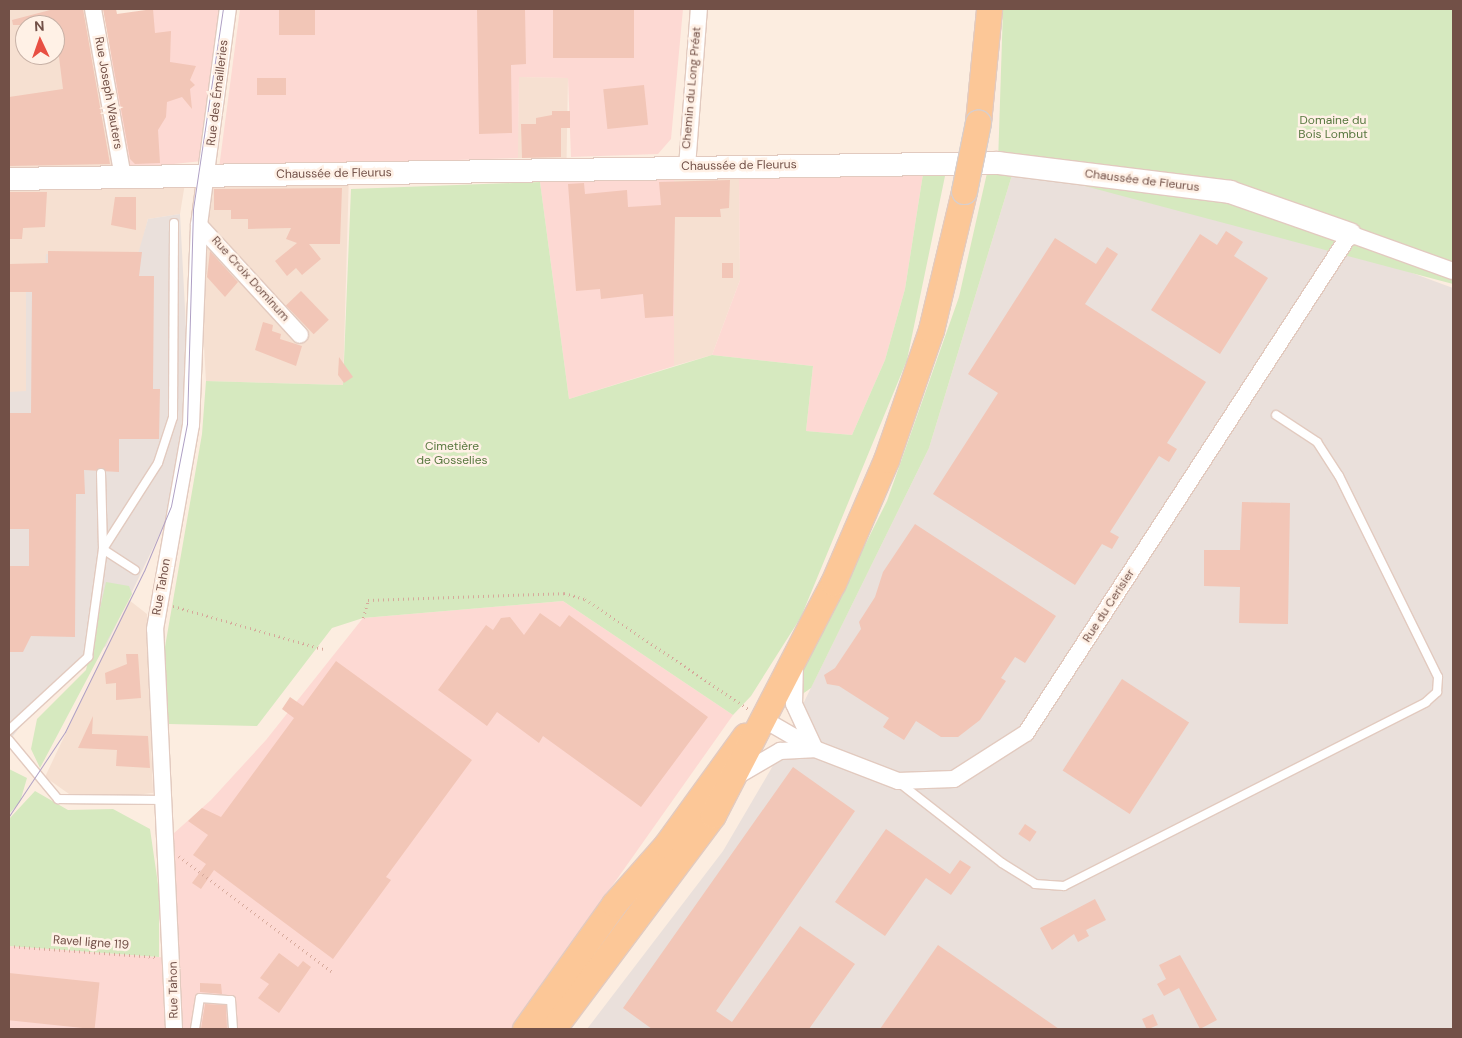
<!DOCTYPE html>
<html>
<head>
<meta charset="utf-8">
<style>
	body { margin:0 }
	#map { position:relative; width:1462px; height:1038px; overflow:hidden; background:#fcede0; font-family:"DM Sans",sans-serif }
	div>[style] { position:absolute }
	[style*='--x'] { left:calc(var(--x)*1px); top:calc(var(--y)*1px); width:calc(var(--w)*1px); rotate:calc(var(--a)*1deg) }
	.residential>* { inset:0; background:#f6e0d1; transform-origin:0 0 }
	.commercial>* { inset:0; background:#fdd9d3 }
	.industrial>* { inset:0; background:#eae0db }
	.green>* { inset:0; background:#d6e9bf }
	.building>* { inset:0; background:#f2c6b7; transform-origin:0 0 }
	.path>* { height:2.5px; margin-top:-1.25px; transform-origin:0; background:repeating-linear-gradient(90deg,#d6a99b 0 1px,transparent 0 5px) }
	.roads { filter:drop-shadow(1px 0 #e2cabf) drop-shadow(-1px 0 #e2cabf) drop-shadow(0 1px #e2cabf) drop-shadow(0 -1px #e2cabf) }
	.lane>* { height:8px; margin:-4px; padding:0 4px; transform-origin:4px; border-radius:4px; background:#fff }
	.street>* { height:16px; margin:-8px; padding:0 8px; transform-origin:8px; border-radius:8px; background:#fff }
	.secondary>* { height:22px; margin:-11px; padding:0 11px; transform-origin:11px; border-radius:11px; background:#fff }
	.primary>* { height:25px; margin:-12.5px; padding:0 12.5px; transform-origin:12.5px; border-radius:12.5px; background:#fcc797 }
	.tram>* { height:1px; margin:-0.5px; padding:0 0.5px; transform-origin:0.5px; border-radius:0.5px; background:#ae9fc4 }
	.bridges { filter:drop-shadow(1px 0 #d8cecb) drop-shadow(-1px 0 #d8cecb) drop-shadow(0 1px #d8cecb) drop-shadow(0 -1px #d8cecb) }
	.primary-bridge>* { height:25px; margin:-12.5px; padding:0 12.5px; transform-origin:12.5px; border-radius:12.5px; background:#fcc797 }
	span { translate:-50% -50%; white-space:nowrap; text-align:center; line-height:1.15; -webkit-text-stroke:5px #fff1e6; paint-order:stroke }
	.street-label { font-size:12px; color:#725047 }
	.park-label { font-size:12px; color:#597840 }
	.frame { position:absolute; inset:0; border:10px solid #725047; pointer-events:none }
	.north { position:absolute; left:15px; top:15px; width:50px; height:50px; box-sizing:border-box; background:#fff1e6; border:1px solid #c7b1a6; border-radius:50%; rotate:357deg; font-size:14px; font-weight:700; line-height:20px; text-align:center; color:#725047 }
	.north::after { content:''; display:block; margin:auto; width:18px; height:22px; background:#e84f43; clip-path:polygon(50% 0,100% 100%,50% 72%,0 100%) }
</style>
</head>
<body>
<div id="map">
	<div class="residential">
		<div style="clip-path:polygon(evenodd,9px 9px,93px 9px,123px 177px,186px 177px,180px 214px,148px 219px,139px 254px,47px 254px,45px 279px,26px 278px,26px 392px,9px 392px,9px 9px,25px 25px,55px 25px,55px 55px,25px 55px,25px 25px)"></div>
		<div style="left:519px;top:77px;width:49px;height:81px;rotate:1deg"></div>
		<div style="clip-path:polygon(207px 167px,349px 173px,343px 385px,206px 381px,200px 276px)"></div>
		<div style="clip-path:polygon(674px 179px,739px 179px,740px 280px,712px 355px,674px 366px)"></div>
		<div style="clip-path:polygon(129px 600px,147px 614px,153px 793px,79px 801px,45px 777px)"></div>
	</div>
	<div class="commercial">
		<div style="clip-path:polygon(152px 9px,223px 9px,202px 161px,126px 169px,109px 40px,154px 33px)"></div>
		<div style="clip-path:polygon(240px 9px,683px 9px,671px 139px,658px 154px,571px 157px,568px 78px,519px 77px,518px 158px,219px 168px)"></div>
		<div style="clip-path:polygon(923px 174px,905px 289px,885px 360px,852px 435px,806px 431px,813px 366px,712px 355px,740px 280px,739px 179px)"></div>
		<div style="clip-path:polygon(674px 179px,674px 366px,569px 399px,540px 182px)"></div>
		<div style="clip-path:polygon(563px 601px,733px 715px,511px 1029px,9px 1029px,9px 946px,171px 958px,173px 834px,211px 800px,266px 740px,363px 618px)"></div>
	</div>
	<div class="industrial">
		<div style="clip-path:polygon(1012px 175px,1230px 206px,1453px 288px,1453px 1029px,587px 1029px,723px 851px,771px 769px,929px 448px)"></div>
		<div style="clip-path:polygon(180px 214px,191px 422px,164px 525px,106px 646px,46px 694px,9px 741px,9px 392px,26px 391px,26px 278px,45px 278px,46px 254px,138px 254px,148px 219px)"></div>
	</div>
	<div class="green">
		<div style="clip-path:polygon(1003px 9px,1453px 9px,1453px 284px,998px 163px)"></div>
		<div style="clip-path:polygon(987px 173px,1012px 175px,929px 448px,811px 688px,801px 695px,795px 685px,887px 501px,959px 297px)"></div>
		<div style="clip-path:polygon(923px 174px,945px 176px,907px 360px,801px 617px,751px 696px,733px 715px,563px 601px,363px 618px,332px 628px,257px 726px,169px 724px,162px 664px,202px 434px,206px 381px,343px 385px,351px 189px,540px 182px,569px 399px,712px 355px,813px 366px,806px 431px,852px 435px,885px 360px,905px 289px)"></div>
		<div style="clip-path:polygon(106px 582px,129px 586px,132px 594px,40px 768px,31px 749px,37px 719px,86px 670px)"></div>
		<div style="clip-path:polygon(9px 769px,27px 778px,20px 802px,9px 814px)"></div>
		<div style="clip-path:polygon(35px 791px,68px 810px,113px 809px,150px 829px,159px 891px,159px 957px,9px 946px,9px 819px)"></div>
	</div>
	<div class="building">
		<div style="clip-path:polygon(54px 9px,83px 9px,110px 164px,9px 166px,9px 97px,63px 89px,55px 25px,13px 25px,12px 20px)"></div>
		<div style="clip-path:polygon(103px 9px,116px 9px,117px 14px,153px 9px,155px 33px,171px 31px,170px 62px,196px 66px,190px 80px,195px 85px,190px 89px,192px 109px,182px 97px,167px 102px,166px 117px,158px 130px,160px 163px,135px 164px,130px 159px)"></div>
		<div style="left:279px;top:9px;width:36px;height:26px"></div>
		<div style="clip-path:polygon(477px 9px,525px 9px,526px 64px,511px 65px,512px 133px,479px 134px)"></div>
		<div style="left:553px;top:9px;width:81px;height:49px"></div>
		<div style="left:257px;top:78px;width:29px;height:17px"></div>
		<div style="left:644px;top:85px;width:40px;height:41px;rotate:84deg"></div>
		<div style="clip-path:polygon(552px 111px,570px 111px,570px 128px,561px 128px,561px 157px,522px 158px,521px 124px,536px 124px,536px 118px,552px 115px)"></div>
		<div style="clip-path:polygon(730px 180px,729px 208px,720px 209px,721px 217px,675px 217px,673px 316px,645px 318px,643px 294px,601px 299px,600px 289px,576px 291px,568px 184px,584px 183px,585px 194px,627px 190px,628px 207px,661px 205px,659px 182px)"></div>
		<div style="clip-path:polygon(342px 188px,340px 244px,309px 244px,321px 259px,302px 275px,296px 268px,287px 276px,275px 261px,297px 243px,286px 239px,291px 228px,248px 229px,248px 219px,231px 219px,231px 210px,214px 210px,214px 189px)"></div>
		<div style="clip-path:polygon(9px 192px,47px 192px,45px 227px,23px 228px,22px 239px,9px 239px)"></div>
		<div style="clip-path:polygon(115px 197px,136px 197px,136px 230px,111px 225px)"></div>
		<div style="clip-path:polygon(1226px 231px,1243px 242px,1234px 256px,1268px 278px,1220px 354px,1151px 310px,1200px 234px,1217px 245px)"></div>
		<div style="clip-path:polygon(1055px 238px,1096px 264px,1107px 247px,1118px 254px,1085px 304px,1206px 382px,1167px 443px,1177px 449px,1169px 462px,1159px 456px,1110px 532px,1119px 537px,1112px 549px,1102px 544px,1075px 585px,933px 494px,998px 393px,968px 374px)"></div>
		<div style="clip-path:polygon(48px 251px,142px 252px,139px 276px,154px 276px,153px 389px,160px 389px,159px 439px,119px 439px,119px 472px,84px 470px,85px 494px,76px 494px,75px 637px,31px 636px,23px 652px,9px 652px,9px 566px,29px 566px,29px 529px,9px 529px,9px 413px,31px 413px,32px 292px,9px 292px,9px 264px,48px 263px)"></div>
		<div style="clip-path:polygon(210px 251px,238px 282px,225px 297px,207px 277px)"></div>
		<div style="left:722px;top:263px;width:11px;height:15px"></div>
		<div style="left:301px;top:291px;width:40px;height:21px;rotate:46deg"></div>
		<div style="clip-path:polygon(263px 322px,273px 325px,272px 331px,281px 334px,280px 339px,302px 346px,296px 366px,255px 350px)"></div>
		<div style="clip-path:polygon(339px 357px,353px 377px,344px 383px,338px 375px)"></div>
		<div style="clip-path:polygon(1242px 502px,1290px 503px,1288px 624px,1239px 623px,1240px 587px,1204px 586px,1204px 550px,1240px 550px)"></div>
		<div style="clip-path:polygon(915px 524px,1056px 616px,1025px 663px,1015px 657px,1001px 678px,1006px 681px,980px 720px,958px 737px,941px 737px,916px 721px,904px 740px,883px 727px,889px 718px,839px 686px,827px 684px,824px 675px,835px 668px,861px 629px,859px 622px,875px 597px,883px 572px)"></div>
		<div style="clip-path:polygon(540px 613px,560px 627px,569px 615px,708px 717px,641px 807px,543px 736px,539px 743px,497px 712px,487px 726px,438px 690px,486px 625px,493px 630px,501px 618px,510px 617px,524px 635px)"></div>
		<div style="clip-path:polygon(126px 654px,138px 654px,141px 698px,116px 700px,116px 683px,106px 684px,105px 673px,127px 664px)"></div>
		<div style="clip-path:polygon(336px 661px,472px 760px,386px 877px,391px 880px,333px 959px,214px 870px,201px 889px,192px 883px,206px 864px,193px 855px,208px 835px,188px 821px,202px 808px,221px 817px,294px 718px,282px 709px,290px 697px,303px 706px)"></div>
		<div style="left:1122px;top:679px;width:80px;height:109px;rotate:33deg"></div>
		<div style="clip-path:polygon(93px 716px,92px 734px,148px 736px,150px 768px,116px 766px,117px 750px,78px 748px)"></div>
		<div style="clip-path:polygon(793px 767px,855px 811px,716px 1011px,732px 1022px,800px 926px,855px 964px,809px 1029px,652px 1029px,623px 1008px)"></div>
		<div style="left:1025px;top:824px;width:14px;height:12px;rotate:34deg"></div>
		<div style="clip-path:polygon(886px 829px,950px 874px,960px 860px,971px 867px,951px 895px,926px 878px,885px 936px,835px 902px)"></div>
		<div style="clip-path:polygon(1095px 899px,1106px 920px,1086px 930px,1089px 936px,1078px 942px,1074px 934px,1052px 950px,1040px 928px)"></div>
		<div style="clip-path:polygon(938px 945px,1059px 1029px,880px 1029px)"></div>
		<div style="clip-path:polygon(279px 953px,298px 967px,303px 961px,311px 967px,279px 1013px,258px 998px,269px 984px,260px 978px)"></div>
		<div style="clip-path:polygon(1180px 955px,1217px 1020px,1200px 1029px,1179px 988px,1164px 996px,1157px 984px,1166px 979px,1159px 965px)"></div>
		<div style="left:9px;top:973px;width:91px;height:47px;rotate:6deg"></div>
		<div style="clip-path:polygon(200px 983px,221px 984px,222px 994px,200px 992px)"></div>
		<div style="clip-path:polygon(205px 1004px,226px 1005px,227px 1029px,201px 1029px)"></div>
		<div style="left:1153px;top:1014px;width:12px;height:12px;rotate:66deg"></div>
	</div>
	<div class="path">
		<div style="--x:173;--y:606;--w:156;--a:16"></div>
		<div style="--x:363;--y:618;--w:19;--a:-74"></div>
		<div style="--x:368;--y:600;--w:196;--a:-2"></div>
		<div style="--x:564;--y:593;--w:22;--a:16"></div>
		<div style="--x:585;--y:599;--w:197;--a:34"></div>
		<div style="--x:179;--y:856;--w:194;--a:37"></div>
		<div style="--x:9;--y:946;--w:148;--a:4.3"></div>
	</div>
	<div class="roads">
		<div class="lane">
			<div style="--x:135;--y:570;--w:38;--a:-147"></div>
			<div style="--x:103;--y:549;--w:102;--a:-57.4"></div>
			<div style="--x:158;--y:463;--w:48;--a:-71.9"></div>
			<div style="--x:173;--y:417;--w:194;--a:-89.7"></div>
			<div style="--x:9;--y:730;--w:108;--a:-42.7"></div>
			<div style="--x:88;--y:657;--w:109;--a:-82.1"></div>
			<div style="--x:103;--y:549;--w:76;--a:-91.5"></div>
			<div style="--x:9;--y:740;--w:77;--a:50.3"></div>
			<div style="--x:58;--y:799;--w:105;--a:0.5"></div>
			<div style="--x:901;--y:784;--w:128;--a:38"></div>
			<div style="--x:1002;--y:863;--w:39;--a:32"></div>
			<div style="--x:1035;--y:884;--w:29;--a:4"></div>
			<div style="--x:1064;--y:886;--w:406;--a:-26.9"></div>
			<div style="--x:1426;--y:702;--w:15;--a:-42"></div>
			<div style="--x:1437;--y:692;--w:15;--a:-86"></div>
			<div style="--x:1438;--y:677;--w:224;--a:-116.2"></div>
			<div style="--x:1339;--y:476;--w:40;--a:-122.9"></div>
			<div style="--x:1317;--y:442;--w:49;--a:-146.6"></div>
			<div style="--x:195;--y:1029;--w:31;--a:-81"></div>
			<div style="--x:200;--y:998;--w:31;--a:4"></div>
			<div style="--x:231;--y:1000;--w:29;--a:86"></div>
		</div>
		<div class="street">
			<div style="--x:93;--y:9;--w:172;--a:79.9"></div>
			<div style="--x:687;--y:167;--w:158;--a:-85.7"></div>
			<div style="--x:199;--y:225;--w:149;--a:47.4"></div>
			<div style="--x:795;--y:661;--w:43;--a:91.3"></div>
			<div style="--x:794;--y:704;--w:47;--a:65.1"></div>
			<div style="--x:763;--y:719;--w:60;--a:30"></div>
			<div style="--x:815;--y:749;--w:89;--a:21.1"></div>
			<div style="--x:898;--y:781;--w:56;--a:-2"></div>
			<div style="--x:954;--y:779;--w:85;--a:-32.6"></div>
			<div style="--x:1026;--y:733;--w:595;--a:-57"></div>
			<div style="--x:1350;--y:234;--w:109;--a:19.8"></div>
			<div style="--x:737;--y:776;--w:50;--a:-30.2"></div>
			<div style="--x:780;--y:751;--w:33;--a:-3"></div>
			<div style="--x:174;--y:1029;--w:400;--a:-92.7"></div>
			<div style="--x:155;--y:629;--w:207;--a:-80"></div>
			<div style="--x:191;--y:425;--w:200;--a:-87.7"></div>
			<div style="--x:199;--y:225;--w:218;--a:-82.4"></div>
		</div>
		<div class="secondary">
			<div style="--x:9;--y:179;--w:989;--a:-0.93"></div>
			<div style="--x:998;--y:163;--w:234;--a:7.1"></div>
			<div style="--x:1230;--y:192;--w:127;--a:19.3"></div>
		</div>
		<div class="primary">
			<div style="--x:978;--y:122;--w:114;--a:-84.4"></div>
			<div style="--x:525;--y:1029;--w:153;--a:-54.5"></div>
			<div style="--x:614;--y:904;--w:79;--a:-48.6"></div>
			<div style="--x:666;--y:845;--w:135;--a:-54.1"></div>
			<div style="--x:553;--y:1029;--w:267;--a:-53.2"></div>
			<div style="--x:713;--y:815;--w:261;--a:-62.7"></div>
			<div style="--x:833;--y:583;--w:134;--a:-66.7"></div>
			<div style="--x:886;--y:460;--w:138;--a:-70.9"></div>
			<div style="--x:931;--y:330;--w:143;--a:-76.6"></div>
		</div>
	</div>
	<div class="tram">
		<div style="--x:9;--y:816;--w:101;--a:-56.3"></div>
		<div style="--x:65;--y:732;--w:179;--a:-63.9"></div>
		<div style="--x:144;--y:571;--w:70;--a:-67.4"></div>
		<div style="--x:171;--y:506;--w:84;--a:-79"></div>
		<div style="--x:187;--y:424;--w:215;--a:-88.4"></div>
		<div style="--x:193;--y:209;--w:202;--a:-81.5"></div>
	</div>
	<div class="bridges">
		<div class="primary-bridge">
			<div style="--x:964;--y:191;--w:70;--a:-78.5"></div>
		</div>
	</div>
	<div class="street-label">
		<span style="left:692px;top:88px;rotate:-85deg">Chemin du Long Préat</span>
		<span style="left:108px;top:93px;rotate:80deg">Rue Joseph Wauters</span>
		<span style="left:218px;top:93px;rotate:-83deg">Rue des Émailleries</span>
		<span style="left:739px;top:166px;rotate:-1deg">Chaussée de Fleurus</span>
		<span style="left:334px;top:174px;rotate:-1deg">Chaussée de Fleurus</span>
		<span style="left:1142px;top:181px;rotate:7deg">Chaussée de Fleurus</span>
		<span style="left:250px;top:279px;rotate:48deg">Rue Croix Dominum</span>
		<span style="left:162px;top:587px;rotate:-80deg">Rue Tahon</span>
		<span style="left:1109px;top:606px;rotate:-57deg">Rue du Cerisier</span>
		<span style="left:91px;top:943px;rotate:4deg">Ravel ligne 119</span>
		<span style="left:174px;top:990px;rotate:-91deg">Rue Tahon</span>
	</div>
	<div class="park-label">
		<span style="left:1333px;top:128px">Domaine du<br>Bois Lombut</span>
		<span style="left:452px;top:454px">Cimetière<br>de Gosselies</span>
	</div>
	<div class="frame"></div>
	<div class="north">N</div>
</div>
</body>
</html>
